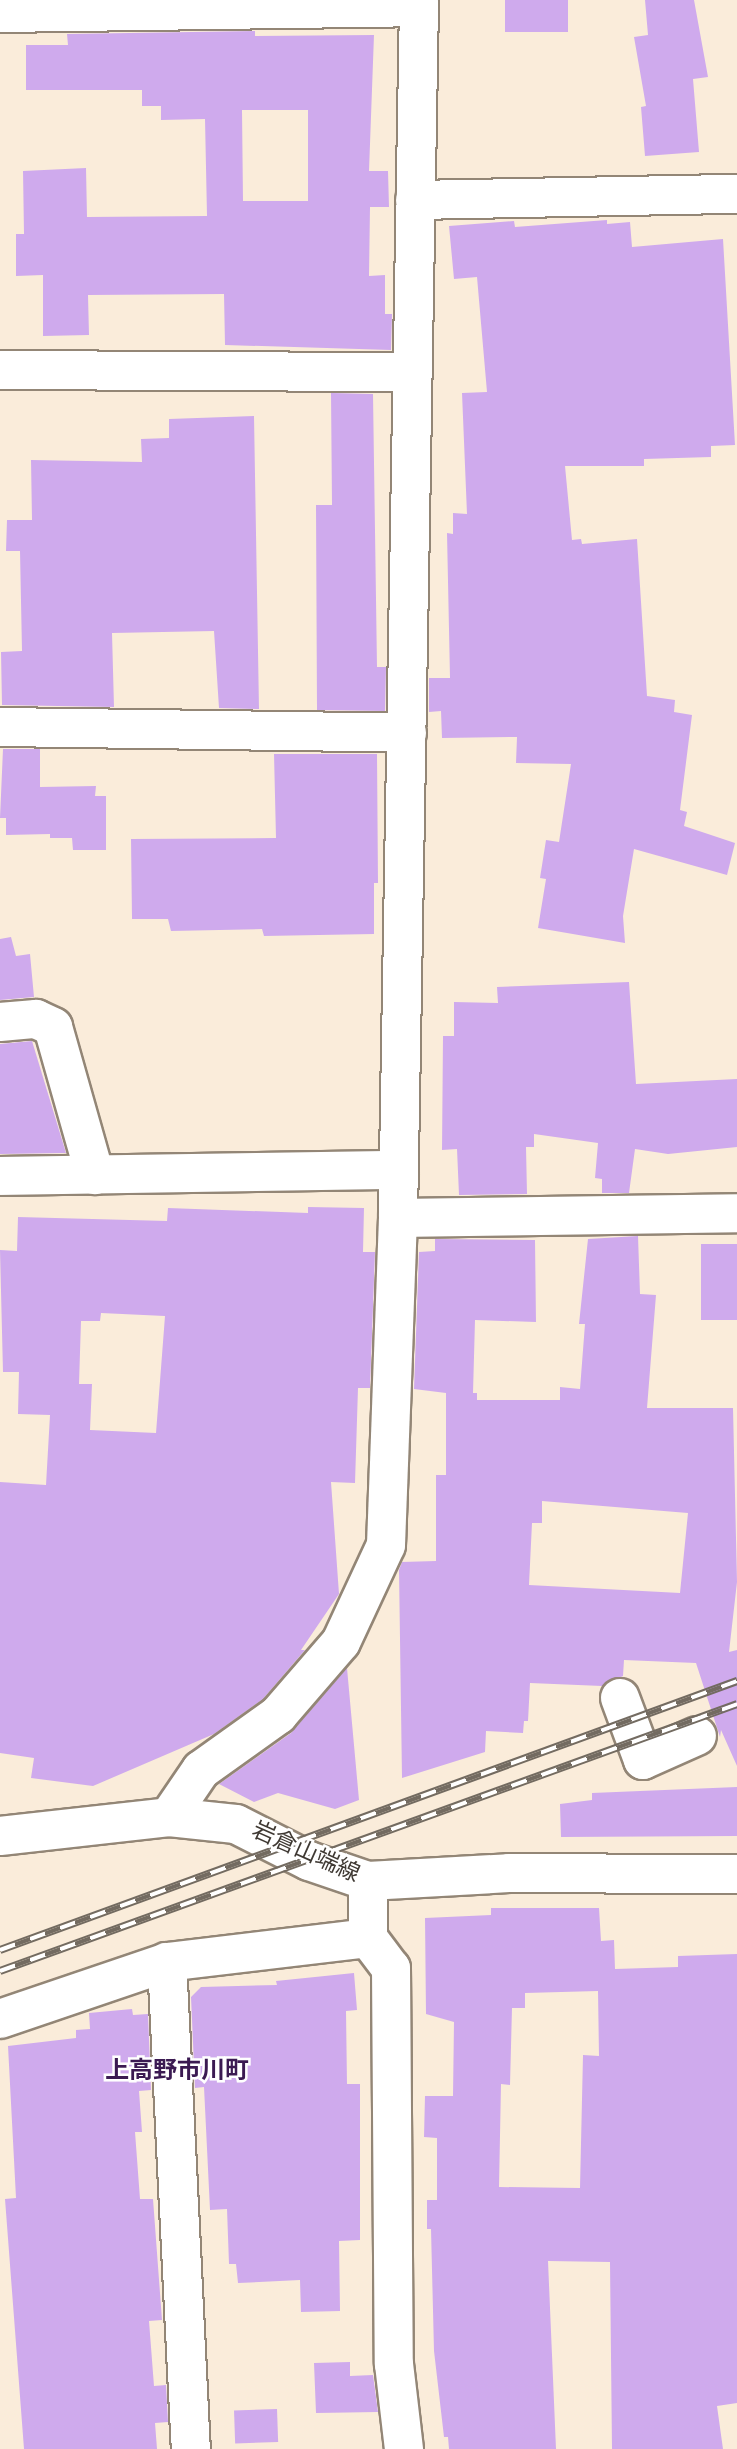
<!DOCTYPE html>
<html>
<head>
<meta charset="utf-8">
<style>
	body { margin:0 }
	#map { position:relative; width:737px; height:2449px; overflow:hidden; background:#faecda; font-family:Overpass,"Noto Sans JP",sans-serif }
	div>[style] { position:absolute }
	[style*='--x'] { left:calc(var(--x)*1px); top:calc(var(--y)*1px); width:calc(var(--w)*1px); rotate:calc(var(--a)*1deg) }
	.building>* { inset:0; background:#cfaaed; transform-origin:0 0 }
	.roads { filter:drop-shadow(2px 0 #938676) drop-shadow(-2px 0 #938676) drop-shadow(0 2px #938676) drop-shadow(0 -2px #938676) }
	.minor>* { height:38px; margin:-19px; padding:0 19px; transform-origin:19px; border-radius:19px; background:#fff }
	.major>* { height:38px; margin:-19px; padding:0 19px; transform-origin:19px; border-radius:19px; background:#fff }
	.rail>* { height:8px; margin-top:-4px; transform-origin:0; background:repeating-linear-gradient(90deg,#fff 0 16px,#736b61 0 32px); box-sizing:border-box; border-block:2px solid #736b61 }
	span { translate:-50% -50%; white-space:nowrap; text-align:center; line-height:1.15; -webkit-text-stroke:5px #fff; paint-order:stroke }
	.street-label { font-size:23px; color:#3f3933 }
	.neighbourhood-label { font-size:24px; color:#3b1a52; font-weight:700 }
</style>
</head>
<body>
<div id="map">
	<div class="building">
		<div style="left:505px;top:0;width:63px;height:32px"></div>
		<div style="clip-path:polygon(645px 0,694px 0,708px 77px,693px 79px,699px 152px,645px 156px,641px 107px,646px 106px,634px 37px,648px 35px)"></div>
		<div style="clip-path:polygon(evenodd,255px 31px,255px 36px,374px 35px,369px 171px,388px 171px,389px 207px,370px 207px,369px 276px,385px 275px,385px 314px,392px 314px,391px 350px,225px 345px,224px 294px,88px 295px,89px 335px,43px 336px,43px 275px,16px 276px,16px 234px,24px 234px,23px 171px,86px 168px,87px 217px,207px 216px,205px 119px,161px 120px,161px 106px,142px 106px,142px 90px,26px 90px,26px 45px,68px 45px,67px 34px,255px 31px,242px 110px,308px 110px,308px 201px,243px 201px,242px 110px)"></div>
		<div style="clip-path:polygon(607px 220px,607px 224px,630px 222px,632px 247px,723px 239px,735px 445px,711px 446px,711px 457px,644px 459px,644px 466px,565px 466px,572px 540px,581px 539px,582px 544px,637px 539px,647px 696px,675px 700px,674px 712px,692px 715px,680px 810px,687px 812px,684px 826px,735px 843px,727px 875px,634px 849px,623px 916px,625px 943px,538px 928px,546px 879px,540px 878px,546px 840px,559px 842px,571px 764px,516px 763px,517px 737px,442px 738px,441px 711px,429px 712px,429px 678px,450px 678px,447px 533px,453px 534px,453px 513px,467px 514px,462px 393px,487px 392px,477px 277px,454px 279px,449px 226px,514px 221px,515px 227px)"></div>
		<div style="clip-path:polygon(331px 393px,373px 394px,377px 667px,386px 667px,385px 711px,317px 710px,316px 505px,332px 505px)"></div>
		<div style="clip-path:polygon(254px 416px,259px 709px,219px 708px,214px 631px,112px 633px,114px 707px,2px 705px,1px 652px,22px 651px,20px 551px,6px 551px,7px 520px,32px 520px,31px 460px,142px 462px,141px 439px,169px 438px,169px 419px)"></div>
		<div style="clip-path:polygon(3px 749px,40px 749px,40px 787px,96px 786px,95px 796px,106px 796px,106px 850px,73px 850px,72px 838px,50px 838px,50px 834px,6px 835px,6px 818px,0 818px)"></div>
		<div style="clip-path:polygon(274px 754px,377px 754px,378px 883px,374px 883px,374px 934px,264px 936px,262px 929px,171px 931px,168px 919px,132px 919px,131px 839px,276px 838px)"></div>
		<div style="clip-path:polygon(11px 937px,16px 956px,30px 954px,34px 997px,0 1000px,0 939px)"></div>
		<div style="clip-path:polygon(629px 982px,636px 1084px,737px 1079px,737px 1147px,668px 1154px,635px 1149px,629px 1193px,602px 1193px,602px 1179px,595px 1178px,598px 1143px,534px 1134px,534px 1147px,526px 1147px,527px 1194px,459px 1195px,457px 1149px,442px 1150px,443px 1036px,454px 1036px,454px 1002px,498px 1003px,497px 987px)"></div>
		<div style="clip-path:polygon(32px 1041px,66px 1153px,0 1154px,0 1044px)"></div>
		<div style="clip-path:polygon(evenodd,308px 1207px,364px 1208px,363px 1252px,375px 1252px,370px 1388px,358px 1388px,355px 1483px,331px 1482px,339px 1594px,301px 1650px,305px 1650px,263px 1699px,214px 1734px,93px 1786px,31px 1778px,34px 1758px,0 1753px,0 1482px,46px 1485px,50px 1415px,18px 1414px,19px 1372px,3px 1372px,0 1250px,17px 1251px,18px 1217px,167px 1221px,168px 1208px,308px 1213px,308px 1207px,101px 1313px,165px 1316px,156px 1433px,90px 1430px,92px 1384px,79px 1384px,81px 1321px,100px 1321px,101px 1313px)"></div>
		<div style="clip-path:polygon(evenodd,638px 1236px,640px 1294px,656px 1295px,647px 1408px,733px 1408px,737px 1582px,729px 1652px,737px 1650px,737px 1766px,721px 1730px,720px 1737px,696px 1663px,624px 1660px,623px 1676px,602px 1686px,530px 1683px,528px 1721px,524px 1721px,523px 1733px,486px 1731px,485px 1752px,402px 1778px,399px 1570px,402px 1562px,436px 1561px,436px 1475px,446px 1475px,446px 1393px,414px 1389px,419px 1252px,435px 1251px,435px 1239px,535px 1240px,536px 1322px,475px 1320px,473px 1393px,477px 1393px,477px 1400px,560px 1400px,560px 1387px,580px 1389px,585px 1324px,579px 1324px,588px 1239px,638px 1236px,542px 1501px,688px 1513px,680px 1593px,529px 1585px,532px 1523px,542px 1523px,542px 1501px)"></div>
		<div style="left:737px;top:1244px;width:76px;height:36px;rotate:90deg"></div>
		<div style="clip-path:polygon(347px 1668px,359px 1800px,335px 1809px,278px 1793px,254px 1802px,219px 1784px,291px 1733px)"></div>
		<div style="clip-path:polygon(737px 1787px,737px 1836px,561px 1837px,560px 1804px,592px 1800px,592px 1793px)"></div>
		<div style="clip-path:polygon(evenodd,491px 1908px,599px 1908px,601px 1941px,614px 1940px,615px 1969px,678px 1967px,678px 1956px,737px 1954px,737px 2403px,717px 2406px,723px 2449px,612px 2449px,610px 2262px,548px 2261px,556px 2449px,449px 2449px,448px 2437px,444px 2437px,434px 2351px,431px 2229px,427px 2229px,427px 2200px,437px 2200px,437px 2138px,424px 2137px,425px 2096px,453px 2096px,454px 2022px,426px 2014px,425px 1918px,491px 1915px,491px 1908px,598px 1991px,599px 2056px,583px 2055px,580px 2188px,499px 2187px,501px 2084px,510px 2085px,512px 2008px,525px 2008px,525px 1993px,598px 1991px)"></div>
		<div style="clip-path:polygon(354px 1973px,357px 2010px,346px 2011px,347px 2084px,360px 2084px,360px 2240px,339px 2241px,340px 2311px,301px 2312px,300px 2280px,238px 2283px,236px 2264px,229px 2264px,227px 2209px,210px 2210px,204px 2087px,195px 2088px,191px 1997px,201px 1987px,277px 1985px,276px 1981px)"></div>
		<div style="clip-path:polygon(132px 2009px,133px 2015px,148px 2014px,151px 2090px,139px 2091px,142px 2132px,135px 2132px,140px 2199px,153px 2199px,162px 2320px,149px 2321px,154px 2386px,166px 2385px,168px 2422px,155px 2423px,157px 2449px,24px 2449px,5px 2199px,16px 2198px,8px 2046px,76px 2038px,76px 2030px,90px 2029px,89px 2013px)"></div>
		<div style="clip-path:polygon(350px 2362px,350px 2376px,373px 2375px,378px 2412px,316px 2413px,314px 2363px)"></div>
		<div style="left:277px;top:2409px;width:33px;height:43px;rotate:88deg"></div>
	</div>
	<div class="roads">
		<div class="minor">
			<div style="--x:0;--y:13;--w:419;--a:-0.8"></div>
			<div style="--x:415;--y:200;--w:322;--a:-1.1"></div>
			<div style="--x:0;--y:370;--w:412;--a:0.3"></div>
			<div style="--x:0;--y:727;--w:407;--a:0.8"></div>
			<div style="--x:0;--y:1022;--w:36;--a:-5"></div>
			<div style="--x:36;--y:1019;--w:19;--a:25"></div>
			<div style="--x:53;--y:1027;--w:154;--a:74.2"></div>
			<div style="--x:0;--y:1176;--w:399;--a:-0.9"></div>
			<div style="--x:398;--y:1218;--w:339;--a:-0.8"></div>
			<div style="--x:620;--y:1698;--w:66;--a:69.6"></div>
			<div style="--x:643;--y:1760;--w:59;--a:-24"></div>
			<div style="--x:169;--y:1817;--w:57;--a:-55.8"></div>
			<div style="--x:201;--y:1770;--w:95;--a:-35.5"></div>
			<div style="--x:278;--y:1715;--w:96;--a:-49.2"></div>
			<div style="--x:341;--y:1642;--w:107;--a:-65.1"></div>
			<div style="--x:386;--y:1545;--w:327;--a:-87.9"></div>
			<div style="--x:398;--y:1218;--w:1218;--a:-89.01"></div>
			<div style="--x:368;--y:1881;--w:57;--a:90"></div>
			<div style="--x:368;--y:1938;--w:38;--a:53"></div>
			<div style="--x:391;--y:1968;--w:396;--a:89.6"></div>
			<div style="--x:394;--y:2364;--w:86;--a:83.3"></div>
			<div style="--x:167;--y:1962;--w:488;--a:87.2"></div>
			<div style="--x:0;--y:2019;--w:176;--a:-18.8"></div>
			<div style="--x:167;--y:1962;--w:202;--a:-6.8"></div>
		</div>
		<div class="major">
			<div style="--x:0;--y:1836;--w:170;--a:-6.4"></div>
			<div style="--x:169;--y:1817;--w:67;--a:6"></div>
			<div style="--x:236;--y:1824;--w:82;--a:26.9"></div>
			<div style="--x:309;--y:1861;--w:62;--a:18.7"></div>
			<div style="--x:368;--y:1881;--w:141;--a:-3.2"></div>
			<div style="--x:509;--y:1873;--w:228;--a:0.3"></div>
		</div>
	</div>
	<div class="rail">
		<div style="--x:0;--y:1950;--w:785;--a:-20.05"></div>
		<div style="--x:0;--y:1971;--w:784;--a:-19.91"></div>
	</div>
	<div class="street-label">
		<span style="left:305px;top:1854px;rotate:24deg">岩倉山端線</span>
	</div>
	<div class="neighbourhood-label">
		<span style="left:177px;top:2073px">上高野市川町</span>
	</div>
</div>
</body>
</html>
